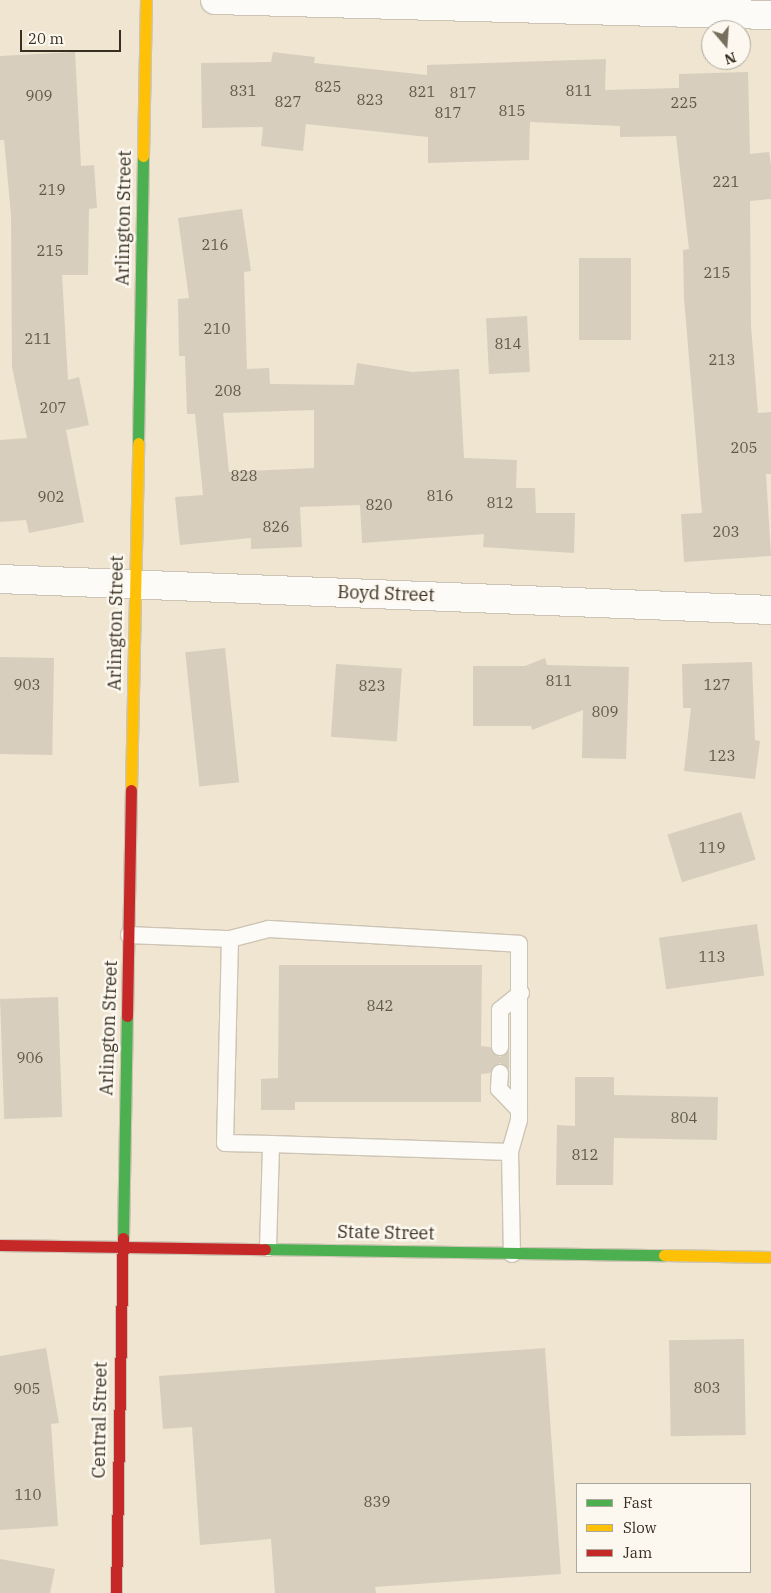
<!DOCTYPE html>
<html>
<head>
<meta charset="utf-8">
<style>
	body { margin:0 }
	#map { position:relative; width:771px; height:1593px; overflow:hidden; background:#efe5d0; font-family:"IBM Plex Serif",serif }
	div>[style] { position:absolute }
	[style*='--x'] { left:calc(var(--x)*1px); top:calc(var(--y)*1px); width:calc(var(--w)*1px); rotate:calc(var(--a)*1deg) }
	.building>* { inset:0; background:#d7cebe; transform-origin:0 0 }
	.roads { filter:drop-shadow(1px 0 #ccc4b4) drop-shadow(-1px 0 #ccc4b4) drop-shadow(0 1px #ccc4b4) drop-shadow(0 -1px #ccc4b4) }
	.lane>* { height:16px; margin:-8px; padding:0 8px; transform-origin:8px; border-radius:8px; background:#fdfbf8 }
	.street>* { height:28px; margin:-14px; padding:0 14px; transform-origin:14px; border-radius:14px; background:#fdfbf8 }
	.fast>* { height:11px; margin:-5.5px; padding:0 5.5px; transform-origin:5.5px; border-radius:5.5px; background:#4caf50 }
	.slow>* { height:11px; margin:-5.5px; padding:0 5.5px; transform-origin:5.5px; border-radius:5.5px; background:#ffc107 }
	.jam>* { height:11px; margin:-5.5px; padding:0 5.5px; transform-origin:5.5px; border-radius:5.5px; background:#c62828 }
	span { translate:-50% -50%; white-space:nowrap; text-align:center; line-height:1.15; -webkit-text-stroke:5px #fcf8f0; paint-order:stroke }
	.number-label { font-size:15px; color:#5f5748 }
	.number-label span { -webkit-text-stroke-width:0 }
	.street-label { font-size:18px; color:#372f21 }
	.legend { position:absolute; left:576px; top:1483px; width:175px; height:90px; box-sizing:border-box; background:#fcf8f0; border:1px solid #ada89d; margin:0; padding:6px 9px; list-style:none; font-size:15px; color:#372f21 }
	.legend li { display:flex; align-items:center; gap:10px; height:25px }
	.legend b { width:25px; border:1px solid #ada89d }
	.north { position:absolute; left:701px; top:20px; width:50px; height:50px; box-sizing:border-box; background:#fcf8f0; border:1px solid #ada89d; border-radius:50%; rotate:162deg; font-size:14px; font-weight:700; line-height:20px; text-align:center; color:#372f21 }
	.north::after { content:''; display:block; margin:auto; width:18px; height:22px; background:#776f5e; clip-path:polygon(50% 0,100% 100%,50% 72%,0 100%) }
	.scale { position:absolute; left:20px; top:30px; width:101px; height:22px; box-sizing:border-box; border:2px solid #372f21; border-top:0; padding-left:6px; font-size:15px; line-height:18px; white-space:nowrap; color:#372f21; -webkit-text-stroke:4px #fcf8f0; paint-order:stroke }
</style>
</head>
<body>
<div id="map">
	<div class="building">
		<div style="clip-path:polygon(75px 52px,81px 166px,94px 165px,97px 208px,89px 209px,88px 275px,62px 275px,68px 380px,79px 377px,89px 425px,66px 430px,84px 522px,29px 533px,26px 520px,0 522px,0 440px,27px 438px,12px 367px,11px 215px,4px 140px,0 140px,0 56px)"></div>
		<div style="clip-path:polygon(273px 52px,315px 57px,314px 63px,427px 75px,427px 65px,606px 59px,605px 90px,679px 88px,679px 74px,748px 72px,750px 154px,769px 152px,771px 165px,771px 199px,750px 201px,751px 326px,758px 413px,771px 412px,771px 474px,766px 474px,771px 556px,684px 562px,681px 514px,702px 513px,684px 298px,683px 250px,689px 249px,676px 136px,620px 137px,620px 126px,530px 122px,529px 160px,428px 163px,428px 137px,306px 124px,303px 151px,261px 146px,263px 127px,202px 128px,201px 63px,271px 62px)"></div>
		<div style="clip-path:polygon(evenodd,242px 209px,251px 271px,244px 272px,247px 369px,269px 368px,270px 384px,354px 385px,357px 363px,412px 372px,459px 369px,464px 458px,517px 460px,516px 488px,535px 488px,536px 513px,575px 513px,574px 553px,483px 547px,484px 534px,362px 543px,360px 505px,300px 507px,302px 547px,251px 549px,251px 538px,180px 545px,175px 497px,203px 495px,195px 414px,187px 414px,185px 356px,179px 356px,178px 299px,189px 298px,178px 218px,242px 209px,314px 410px,314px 468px,229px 472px,223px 413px,314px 410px)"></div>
		<div style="left:631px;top:258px;width:82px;height:52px;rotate:90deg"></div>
		<div style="left:527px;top:316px;width:56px;height:41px;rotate:87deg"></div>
		<div style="left:225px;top:648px;width:135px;height:40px;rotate:84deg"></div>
		<div style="left:0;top:657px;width:54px;height:97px;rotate:1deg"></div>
		<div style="clip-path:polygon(545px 658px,547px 665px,629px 667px,626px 759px,582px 758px,583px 710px,532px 730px,531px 726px,473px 726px,473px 666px,525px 666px)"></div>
		<div style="clip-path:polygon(752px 662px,755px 740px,760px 741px,755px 779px,684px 771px,691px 708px,683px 708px,682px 664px)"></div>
		<div style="left:336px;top:664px;width:66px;height:73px;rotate:4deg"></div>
		<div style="left:741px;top:812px;width:50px;height:77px;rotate:73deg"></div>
		<div style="left:757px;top:924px;width:52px;height:99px;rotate:82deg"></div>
		<div style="clip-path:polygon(279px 965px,482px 965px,481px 1046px,490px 1047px,500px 1057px,509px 1051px,509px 1069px,500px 1063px,490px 1073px,481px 1074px,481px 1102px,295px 1102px,295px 1110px,261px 1110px,261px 1079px,278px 1078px)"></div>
		<div style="left:58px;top:997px;width:120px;height:58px;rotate:88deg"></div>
		<div style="clip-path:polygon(575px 1077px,614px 1077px,614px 1095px,718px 1097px,717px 1140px,614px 1138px,613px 1185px,556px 1185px,557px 1125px,575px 1126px)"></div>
		<div style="left:744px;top:1339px;width:96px;height:75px;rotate:89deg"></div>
		<div style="clip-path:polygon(46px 1348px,59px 1423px,51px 1424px,58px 1526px,0 1530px,0 1356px)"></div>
		<div style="clip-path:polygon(545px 1348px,561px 1574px,375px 1587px,376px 1593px,275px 1593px,271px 1539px,200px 1545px,192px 1427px,163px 1429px,159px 1376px)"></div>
		<div style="clip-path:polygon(0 1559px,55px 1569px,50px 1593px,0 1593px)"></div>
	</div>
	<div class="roads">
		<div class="lane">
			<div style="--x:129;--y:935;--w:101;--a:2.3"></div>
			<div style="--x:230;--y:939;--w:204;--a:91.4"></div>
			<div style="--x:225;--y:1143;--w:46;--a:1.2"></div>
			<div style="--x:230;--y:939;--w:40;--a:-14.4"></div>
			<div style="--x:269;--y:929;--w:250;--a:3.4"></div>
			<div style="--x:519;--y:944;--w:176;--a:90"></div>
			<div style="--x:519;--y:1120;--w:33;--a:106"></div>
			<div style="--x:500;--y:1047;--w:37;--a:-90"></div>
			<div style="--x:500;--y:1010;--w:27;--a:-39"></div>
			<div style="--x:500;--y:1073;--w:16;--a:94"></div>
			<div style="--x:499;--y:1089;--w:29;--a:46"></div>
			<div style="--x:268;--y:1248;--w:104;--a:-88.3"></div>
			<div style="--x:271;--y:1144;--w:239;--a:1.9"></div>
			<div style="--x:510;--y:1152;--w:102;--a:88.9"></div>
		</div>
		<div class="street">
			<div style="--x:215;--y:0;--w:556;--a:1.55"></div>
			<div style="--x:0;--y:579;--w:772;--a:2.3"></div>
		</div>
		<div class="fast">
			<div style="--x:138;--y:443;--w:287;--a:-89"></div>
			<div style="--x:123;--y:1238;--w:222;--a:-89"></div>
			<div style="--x:265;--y:1249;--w:399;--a:0.9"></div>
		</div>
		<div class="slow">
			<div style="--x:143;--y:156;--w:156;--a:-88.9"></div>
			<div style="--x:131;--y:790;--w:347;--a:-88.8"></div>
			<div style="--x:664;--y:1255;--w:107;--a:1.1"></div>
		</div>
		<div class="jam">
			<div style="--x:127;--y:1016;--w:226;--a:-89"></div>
			<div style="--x:0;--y:1245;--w:265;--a:0.9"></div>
			<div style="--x:116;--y:1593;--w:355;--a:-88.9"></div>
		</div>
	</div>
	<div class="number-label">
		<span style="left:328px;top:87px">825</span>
		<span style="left:243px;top:91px">831</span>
		<span style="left:579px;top:91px">811</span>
		<span style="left:422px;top:92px">821</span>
		<span style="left:463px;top:93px">817</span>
		<span style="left:39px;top:96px">909</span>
		<span style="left:370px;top:100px">823</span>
		<span style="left:288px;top:102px">827</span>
		<span style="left:684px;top:103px">225</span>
		<span style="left:512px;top:111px">815</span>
		<span style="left:448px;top:113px">817</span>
		<span style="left:726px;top:182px">221</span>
		<span style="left:52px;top:190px">219</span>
		<span style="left:215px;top:245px">216</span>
		<span style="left:50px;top:251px">215</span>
		<span style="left:717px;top:273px">215</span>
		<span style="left:217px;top:329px">210</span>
		<span style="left:38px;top:339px">211</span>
		<span style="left:508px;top:344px">814</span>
		<span style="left:722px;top:360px">213</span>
		<span style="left:228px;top:391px">208</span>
		<span style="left:53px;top:408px">207</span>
		<span style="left:744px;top:448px">205</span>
		<span style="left:244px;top:476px">828</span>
		<span style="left:440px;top:496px">816</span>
		<span style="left:51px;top:497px">902</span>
		<span style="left:500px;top:503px">812</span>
		<span style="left:379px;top:505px">820</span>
		<span style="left:276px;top:527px">826</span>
		<span style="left:726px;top:532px">203</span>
		<span style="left:559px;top:681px">811</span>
		<span style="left:27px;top:685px">903</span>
		<span style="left:717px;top:685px">127</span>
		<span style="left:372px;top:686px">823</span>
		<span style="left:605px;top:712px">809</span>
		<span style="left:722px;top:756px">123</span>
		<span style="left:712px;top:848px">119</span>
		<span style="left:712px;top:957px">113</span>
		<span style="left:380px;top:1006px">842</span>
		<span style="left:30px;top:1058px">906</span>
		<span style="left:684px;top:1118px">804</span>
		<span style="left:585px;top:1155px">812</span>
		<span style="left:707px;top:1388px">803</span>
		<span style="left:27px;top:1389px">905</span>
		<span style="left:28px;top:1495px">110</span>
		<span style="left:377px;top:1502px">839</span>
	</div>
	<div class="street-label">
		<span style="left:124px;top:218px;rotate:-89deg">Arlington Street</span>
		<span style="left:386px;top:594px;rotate:2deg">Boyd Street</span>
		<span style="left:116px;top:623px;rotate:-89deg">Arlington Street</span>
		<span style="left:109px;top:1028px;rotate:-88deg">Arlington Street</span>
		<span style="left:386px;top:1233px;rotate:1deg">State Street</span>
		<span style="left:100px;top:1420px;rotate:-89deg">Central Street</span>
	</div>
	<ul class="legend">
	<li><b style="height:6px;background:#4caf50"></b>Fast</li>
	<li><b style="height:6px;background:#ffc107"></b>Slow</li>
	<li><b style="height:6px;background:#c62828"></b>Jam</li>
	</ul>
	<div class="north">N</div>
	<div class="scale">20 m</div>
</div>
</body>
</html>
